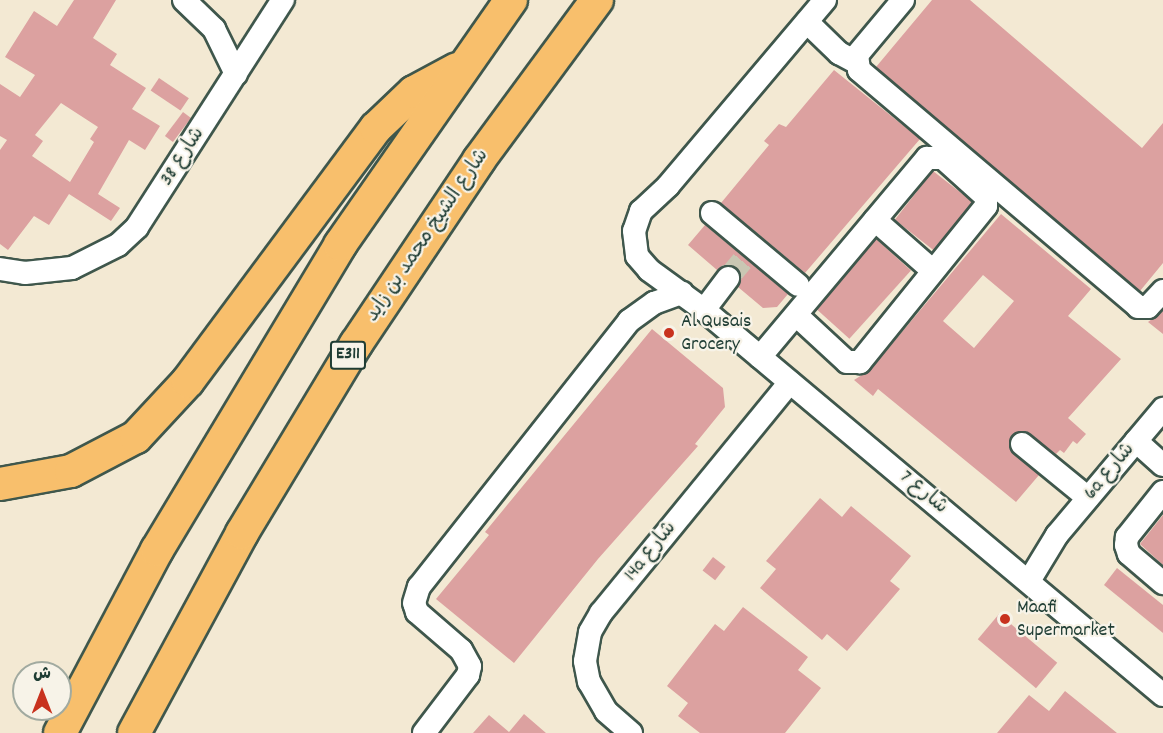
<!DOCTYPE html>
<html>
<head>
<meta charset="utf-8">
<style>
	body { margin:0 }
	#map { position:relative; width:1163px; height:733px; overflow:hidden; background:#f3e9d3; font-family:Dekko,"Playpen Sans Arabic",sans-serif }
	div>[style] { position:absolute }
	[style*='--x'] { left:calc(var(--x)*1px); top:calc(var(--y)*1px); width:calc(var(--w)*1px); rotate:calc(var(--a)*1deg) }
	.building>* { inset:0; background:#dca1a0; transform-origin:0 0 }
	.minor-tunnel>* { height:22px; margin-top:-11px; transform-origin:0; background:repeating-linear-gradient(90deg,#c9c7b3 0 22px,transparent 0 33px) }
	.roads { filter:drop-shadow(2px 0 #3f574c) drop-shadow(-2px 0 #3f574c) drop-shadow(0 2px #3f574c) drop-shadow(0 -2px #3f574c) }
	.minor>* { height:22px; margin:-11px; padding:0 11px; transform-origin:11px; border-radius:11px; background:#fff }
	.highway>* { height:32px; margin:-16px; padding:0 16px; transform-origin:16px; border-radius:16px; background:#f8bf6c }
	.dots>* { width:16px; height:16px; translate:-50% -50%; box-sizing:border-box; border:3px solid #f7f3e8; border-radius:50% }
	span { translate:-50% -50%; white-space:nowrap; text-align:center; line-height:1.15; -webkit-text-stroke:4.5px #f7f3e8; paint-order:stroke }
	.shield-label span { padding:2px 4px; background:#f7f3e8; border:2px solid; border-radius:4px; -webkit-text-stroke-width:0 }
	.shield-label { font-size:18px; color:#1f3d34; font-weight:700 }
	.street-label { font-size:20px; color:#1f3d34 }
	.poi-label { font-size:20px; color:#1f3d34 }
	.left { translate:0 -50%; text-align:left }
	.north { position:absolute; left:12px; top:661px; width:60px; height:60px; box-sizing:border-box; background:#f7f3e8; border:2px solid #a1aaa0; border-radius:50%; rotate:0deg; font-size:16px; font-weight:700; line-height:24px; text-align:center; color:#1f3d34 }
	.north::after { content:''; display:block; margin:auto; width:21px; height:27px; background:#c8321e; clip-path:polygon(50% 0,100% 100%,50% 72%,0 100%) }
</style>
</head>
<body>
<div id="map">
	<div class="building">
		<div style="clip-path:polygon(evenodd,74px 0,116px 0,93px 38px,117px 54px,110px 65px,146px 88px,132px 109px,160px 126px,145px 150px,129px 140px,98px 194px,120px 208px,111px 221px,69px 194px,49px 225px,34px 216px,8px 250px,0 244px,0 150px,7px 140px,0 136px,0 84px,20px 97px,35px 75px,5px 57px,34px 11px,57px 26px,74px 0,61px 103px,98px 127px,90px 139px,94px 142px,70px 182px,32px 156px,43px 141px,35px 135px,61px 103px)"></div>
		<div style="clip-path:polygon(932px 0,970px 0,1142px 148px,1163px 123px,1163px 263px,1140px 291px,876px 67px)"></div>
		<div style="clip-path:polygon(834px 70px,920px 139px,805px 273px,721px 203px,769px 145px,764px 141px,779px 124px,786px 127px)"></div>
		<div style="left:159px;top:78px;width:36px;height:15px;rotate:34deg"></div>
		<div style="left:183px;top:112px;width:10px;height:30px;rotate:37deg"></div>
		<div style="left:933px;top:171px;width:50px;height:62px;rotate:38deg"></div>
		<div style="clip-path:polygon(evenodd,1001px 214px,1091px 289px,1068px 316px,1121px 359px,1068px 418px,1086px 434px,1077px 444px,1073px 441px,1064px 453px,1060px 450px,1056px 454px,1025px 431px,1011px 436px,1010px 449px,1039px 475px,1016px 502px,878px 389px,873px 396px,854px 380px,870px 370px,1001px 214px,983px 275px,1014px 301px,974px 348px,943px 321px,983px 275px)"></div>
		<div style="clip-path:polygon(705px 225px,788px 294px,777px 307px,763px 308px,738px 287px,741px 279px,736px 267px,723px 265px,717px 270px,688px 245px)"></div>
		<div style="left:876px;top:239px;width:47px;height:92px;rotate:42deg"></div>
		<div style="clip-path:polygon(1163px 311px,1163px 334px,1148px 322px)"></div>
		<div style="clip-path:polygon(652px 329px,723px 388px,725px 407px,695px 444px,698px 446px,598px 559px,514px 663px,436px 599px,489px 535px,485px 532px)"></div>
		<div style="clip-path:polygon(820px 498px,842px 517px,851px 506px,911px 556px,890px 581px,900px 589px,847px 651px,827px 634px,822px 640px,760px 588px,776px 569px,766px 561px)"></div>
		<div style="clip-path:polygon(1163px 515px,1163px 565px,1140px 544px)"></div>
		<div style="left:713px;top:557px;width:16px;height:17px;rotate:38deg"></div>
		<div style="clip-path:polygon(1117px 568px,1163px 605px,1163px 633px,1104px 585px)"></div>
		<div style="clip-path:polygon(743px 607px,808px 657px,798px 670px,821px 688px,785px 733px,700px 733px,678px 716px,688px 703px,667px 686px,715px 624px,724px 631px)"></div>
		<div style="left:999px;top:614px;width:76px;height:33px;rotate:40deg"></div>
		<div style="clip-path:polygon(1065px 691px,1117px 733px,997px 733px,1029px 695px,1049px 711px)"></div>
		<div style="clip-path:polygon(524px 714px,546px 733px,473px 733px,489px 715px,509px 732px)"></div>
	</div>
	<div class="minor-tunnel">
		<div style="--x:728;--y:278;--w:30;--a:-50"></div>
	</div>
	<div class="roads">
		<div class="minor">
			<div style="--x:184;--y:0;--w:42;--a:44"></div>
			<div style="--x:214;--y:29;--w:50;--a:63.9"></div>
			<div style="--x:825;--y:0;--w:243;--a:130.2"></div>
			<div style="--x:668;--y:186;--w:37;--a:137"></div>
			<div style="--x:641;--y:211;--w:21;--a:109"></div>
			<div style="--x:634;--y:231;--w:25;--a:83"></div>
			<div style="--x:637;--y:256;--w:18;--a:49"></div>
			<div style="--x:649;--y:270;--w:68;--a:36"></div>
			<div style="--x:704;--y:310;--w:599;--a:39.99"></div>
			<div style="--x:903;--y:0;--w:72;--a:129.9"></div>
			<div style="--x:857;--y:55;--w:15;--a:82"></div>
			<div style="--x:859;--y:70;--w:366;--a:40.3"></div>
			<div style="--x:1138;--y:307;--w:10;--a:0"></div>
			<div style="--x:1148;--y:307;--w:22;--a:-47"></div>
			<div style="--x:807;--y:22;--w:45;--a:44.1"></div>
			<div style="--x:839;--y:53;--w:19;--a:28"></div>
			<div style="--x:712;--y:213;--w:112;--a:39.9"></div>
			<div style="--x:875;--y:220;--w:77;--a:41.3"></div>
			<div style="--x:0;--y:269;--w:25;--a:9"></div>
			<div style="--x:25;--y:273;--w:47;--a:-6.1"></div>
			<div style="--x:72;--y:268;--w:51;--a:-26.6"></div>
			<div style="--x:118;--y:245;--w:26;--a:-43"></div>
			<div style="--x:137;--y:227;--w:270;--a:-57.3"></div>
			<div style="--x:704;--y:310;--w:40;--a:-53"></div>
			<div style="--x:760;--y:357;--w:260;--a:-50"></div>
			<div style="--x:927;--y:158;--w:16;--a:0"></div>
			<div style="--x:943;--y:158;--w:58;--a:42.2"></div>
			<div style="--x:986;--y:197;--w:9;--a:90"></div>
			<div style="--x:986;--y:206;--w:201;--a:128.9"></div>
			<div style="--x:860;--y:362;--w:13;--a:180"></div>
			<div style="--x:847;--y:362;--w:69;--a:-137.3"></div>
			<div style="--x:1136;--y:441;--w:36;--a:42"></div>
			<div style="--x:1022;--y:444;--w:85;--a:39.3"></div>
			<div style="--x:1163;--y:492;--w:58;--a:128.7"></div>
			<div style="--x:1127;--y:537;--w:8;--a:97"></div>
			<div style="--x:1126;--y:545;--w:9;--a:72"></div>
			<div style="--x:1129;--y:554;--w:45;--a:40.5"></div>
			<div style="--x:1029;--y:581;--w:54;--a:-58.7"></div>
			<div style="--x:1057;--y:535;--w:165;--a:-49.9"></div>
			<div style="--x:424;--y:733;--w:73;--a:-52.8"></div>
			<div style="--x:468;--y:675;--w:9;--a:-77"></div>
			<div style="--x:470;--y:666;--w:18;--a:-119"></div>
			<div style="--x:461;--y:650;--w:58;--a:-139.2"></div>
			<div style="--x:417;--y:612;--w:9;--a:-108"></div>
			<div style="--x:414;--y:603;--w:17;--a:-73"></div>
			<div style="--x:419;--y:587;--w:339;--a:-51.7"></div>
			<div style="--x:629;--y:321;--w:31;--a:-36"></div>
			<div style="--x:654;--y:303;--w:30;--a:-20"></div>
			<div style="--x:631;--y:733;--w:33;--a:-139"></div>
			<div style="--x:606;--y:711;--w:34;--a:-120"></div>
			<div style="--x:589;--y:682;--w:21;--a:-101"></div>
			<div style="--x:585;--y:661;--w:29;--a:-80"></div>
			<div style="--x:590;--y:632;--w:22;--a:-60"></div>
			<div style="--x:601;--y:613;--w:298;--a:-50.7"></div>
		</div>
		<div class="highway">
			<div style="--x:0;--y:484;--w:72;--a:-10.4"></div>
			<div style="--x:71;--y:471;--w:73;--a:-27.6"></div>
			<div style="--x:136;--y:437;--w:76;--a:-47.1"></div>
			<div style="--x:188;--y:381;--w:315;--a:-53.4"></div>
			<div style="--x:376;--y:128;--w:52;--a:-43.5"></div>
			<div style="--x:414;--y:92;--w:49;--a:-28.1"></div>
			<div style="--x:60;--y:733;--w:207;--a:-62.1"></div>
			<div style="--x:157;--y:550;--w:356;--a:-59"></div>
			<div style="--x:340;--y:245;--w:299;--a:-55.1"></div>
			<div style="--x:134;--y:733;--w:227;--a:-61.6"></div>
			<div style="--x:242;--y:533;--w:221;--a:-58.9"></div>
			<div style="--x:356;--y:344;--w:221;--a:-56.2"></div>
			<div style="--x:479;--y:160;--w:199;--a:-53.6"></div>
		</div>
	</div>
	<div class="dots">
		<div style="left:669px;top:333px;background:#c8321e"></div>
		<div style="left:1005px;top:619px;background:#c8321e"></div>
	</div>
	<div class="shield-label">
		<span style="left:348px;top:355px">E311</span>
	</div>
	<div class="street-label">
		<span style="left:183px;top:157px;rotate:-57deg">شارع 38</span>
		<span style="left:428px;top:236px;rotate:-56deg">شارع الشيخ محمد بن زايد</span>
		<span style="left:1110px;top:472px;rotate:-50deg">6a شارع</span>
		<span style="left:923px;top:493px;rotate:40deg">شارع 7</span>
		<span style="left:651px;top:552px;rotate:-51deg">14a شارع</span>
	</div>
	<div class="poi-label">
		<span class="left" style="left:681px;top:334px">Al Qusais<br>Grocery</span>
		<span class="left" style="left:1017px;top:620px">Maafi<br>Supermarket</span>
	</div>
	<div class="north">ش</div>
</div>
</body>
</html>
